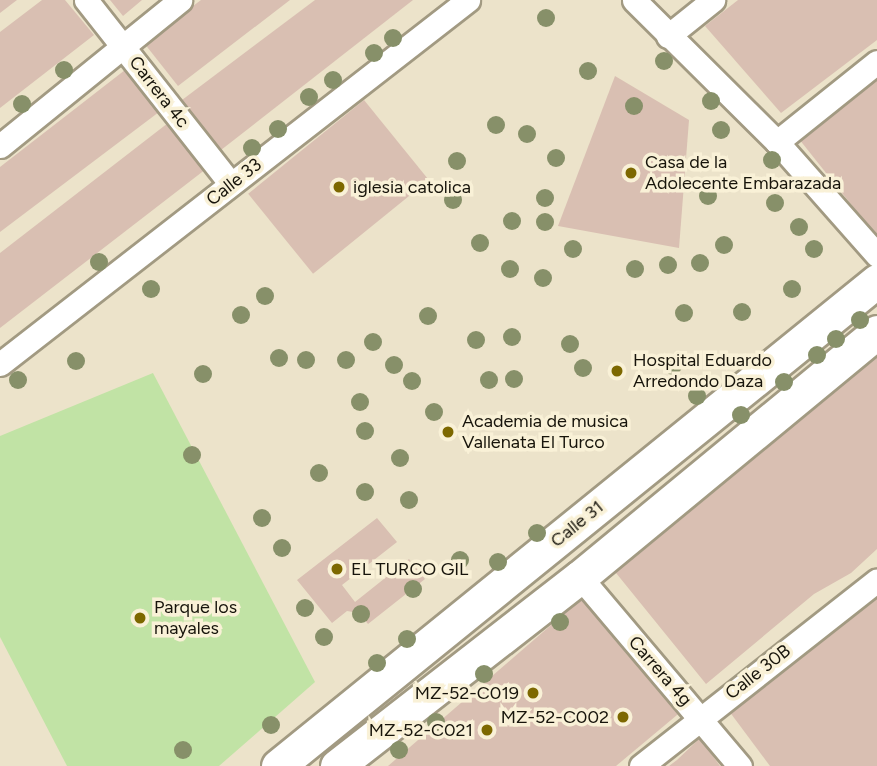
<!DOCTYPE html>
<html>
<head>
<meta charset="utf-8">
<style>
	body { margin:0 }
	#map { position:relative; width:877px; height:766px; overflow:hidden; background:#ece3ca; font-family:Figtree,sans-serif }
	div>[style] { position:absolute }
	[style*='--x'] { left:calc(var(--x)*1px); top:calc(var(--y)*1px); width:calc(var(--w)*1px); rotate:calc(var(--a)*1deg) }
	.green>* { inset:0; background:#c1e3a5 }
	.building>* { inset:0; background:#d9bfb2; transform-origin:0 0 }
	.roads { filter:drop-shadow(2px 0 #a29a82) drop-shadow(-2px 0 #a29a82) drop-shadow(0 2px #a29a82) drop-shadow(0 -2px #a29a82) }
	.street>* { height:23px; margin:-11.5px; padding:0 11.5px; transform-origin:11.5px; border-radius:11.5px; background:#fff }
	.secondary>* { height:33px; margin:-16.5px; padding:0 16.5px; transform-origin:16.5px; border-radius:16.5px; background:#fff }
	.trees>* { width:18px; height:18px; margin:-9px; border-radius:50%; background:#879069 }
	.dots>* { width:19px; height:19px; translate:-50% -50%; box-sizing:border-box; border:4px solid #f9f1d7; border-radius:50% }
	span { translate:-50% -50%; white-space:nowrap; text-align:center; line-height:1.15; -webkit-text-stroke:7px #f9f1d7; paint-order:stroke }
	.street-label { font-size:18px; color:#17140b }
	.poi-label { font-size:18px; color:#17140b }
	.left { translate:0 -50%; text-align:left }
	.right { translate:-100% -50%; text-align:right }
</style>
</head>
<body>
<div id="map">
	<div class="green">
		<div style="clip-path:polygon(153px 373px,315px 682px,219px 766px,67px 766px,0 637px,0 436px)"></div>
	</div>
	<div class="building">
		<div style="clip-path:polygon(0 0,17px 0,0 13px)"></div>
		<div style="clip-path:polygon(42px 0,65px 0,94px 35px,0 108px,0 32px)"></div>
		<div style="clip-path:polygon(110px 0,142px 0,123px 16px)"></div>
		<div style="clip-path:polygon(201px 0,290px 0,178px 86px,144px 43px)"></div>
		<div style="clip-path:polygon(315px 0,413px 0,221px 150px,182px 100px)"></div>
		<div style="clip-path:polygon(738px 0,877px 0,877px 40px,781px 113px,705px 26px)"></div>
		<div style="clip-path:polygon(125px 70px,159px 112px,0 232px,0 167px)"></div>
		<div style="clip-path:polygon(615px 76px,689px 120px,679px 248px,558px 226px)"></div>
		<div style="clip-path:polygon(877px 79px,877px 237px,799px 139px)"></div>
		<div style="left:364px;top:100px;width:103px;height:149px;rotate:51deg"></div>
		<div style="clip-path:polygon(168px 123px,206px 169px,0 328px,0 253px)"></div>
		<div style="clip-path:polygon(877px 356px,877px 549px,851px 573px,814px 594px,706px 684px,612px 568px,783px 426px)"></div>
		<div style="clip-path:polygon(377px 518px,397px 542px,342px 585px,355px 602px,409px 559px,425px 579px,368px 624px,359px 613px,347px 611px,332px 623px,297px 580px)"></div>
		<div style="clip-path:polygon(587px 594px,683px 710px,616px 766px,388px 766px)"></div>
		<div style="clip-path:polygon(877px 596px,877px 766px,770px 766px,729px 711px)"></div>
		<div style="clip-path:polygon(700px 738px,720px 766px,669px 766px,677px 760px)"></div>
	</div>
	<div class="roads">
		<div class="street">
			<div style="--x:86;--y:0;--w:234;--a:51.8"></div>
			<div style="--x:634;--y:0;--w:202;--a:44.8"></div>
			<div style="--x:777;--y:142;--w:151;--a:48.5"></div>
			<div style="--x:668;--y:36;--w:58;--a:-38.7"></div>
			<div style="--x:777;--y:142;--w:128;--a:-38.7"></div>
			<div style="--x:0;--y:146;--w:232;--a:-39"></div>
			<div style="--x:0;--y:364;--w:593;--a:-37.87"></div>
			<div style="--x:580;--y:577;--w:248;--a:49.8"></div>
			<div style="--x:641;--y:766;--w:300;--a:-38.2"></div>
		</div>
		<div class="secondary">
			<div style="--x:278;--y:766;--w:771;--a:-39"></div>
			<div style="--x:337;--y:766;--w:308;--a:-37.9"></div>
			<div style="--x:580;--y:577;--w:385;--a:-39.5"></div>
		</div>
	</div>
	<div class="trees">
		<div style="left:546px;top:18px"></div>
		<div style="left:393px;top:38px"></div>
		<div style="left:374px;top:53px"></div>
		<div style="left:664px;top:61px"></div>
		<div style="left:64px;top:70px"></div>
		<div style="left:588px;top:71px"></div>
		<div style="left:333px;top:80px"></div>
		<div style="left:309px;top:97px"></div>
		<div style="left:711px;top:101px"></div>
		<div style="left:22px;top:104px"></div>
		<div style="left:634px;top:106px"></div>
		<div style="left:496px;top:125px"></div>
		<div style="left:278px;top:129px"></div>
		<div style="left:721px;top:130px"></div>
		<div style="left:527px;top:134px"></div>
		<div style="left:252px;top:148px"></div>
		<div style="left:556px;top:158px"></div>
		<div style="left:772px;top:160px"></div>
		<div style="left:457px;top:161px"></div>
		<div style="left:708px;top:196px"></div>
		<div style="left:545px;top:198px"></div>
		<div style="left:453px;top:200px"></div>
		<div style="left:775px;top:203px"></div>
		<div style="left:512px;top:221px"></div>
		<div style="left:545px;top:222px"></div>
		<div style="left:799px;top:227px"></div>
		<div style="left:480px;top:243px"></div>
		<div style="left:724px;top:245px"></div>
		<div style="left:573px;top:249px"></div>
		<div style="left:814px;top:249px"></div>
		<div style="left:99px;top:262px"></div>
		<div style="left:700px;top:263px"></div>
		<div style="left:668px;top:265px"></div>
		<div style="left:510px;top:269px"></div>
		<div style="left:635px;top:269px"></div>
		<div style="left:543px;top:278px"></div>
		<div style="left:151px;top:289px"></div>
		<div style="left:792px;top:289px"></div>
		<div style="left:265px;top:296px"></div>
		<div style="left:742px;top:312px"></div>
		<div style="left:684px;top:313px"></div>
		<div style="left:241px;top:315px"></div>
		<div style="left:428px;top:316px"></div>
		<div style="left:860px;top:320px"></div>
		<div style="left:512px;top:337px"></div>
		<div style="left:836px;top:339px"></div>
		<div style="left:476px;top:340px"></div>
		<div style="left:373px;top:342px"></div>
		<div style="left:570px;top:344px"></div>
		<div style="left:817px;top:355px"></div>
		<div style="left:279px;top:358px"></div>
		<div style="left:306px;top:360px"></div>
		<div style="left:346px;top:360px"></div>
		<div style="left:76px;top:361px"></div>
		<div style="left:394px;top:365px"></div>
		<div style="left:673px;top:366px"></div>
		<div style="left:583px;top:368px"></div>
		<div style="left:203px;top:374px"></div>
		<div style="left:514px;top:379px"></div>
		<div style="left:18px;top:380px"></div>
		<div style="left:489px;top:380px"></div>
		<div style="left:412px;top:381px"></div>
		<div style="left:784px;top:382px"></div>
		<div style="left:697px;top:396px"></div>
		<div style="left:360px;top:402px"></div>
		<div style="left:434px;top:412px"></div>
		<div style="left:741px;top:415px"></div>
		<div style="left:365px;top:431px"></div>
		<div style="left:192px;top:455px"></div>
		<div style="left:400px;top:458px"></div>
		<div style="left:319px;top:473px"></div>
		<div style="left:365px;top:492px"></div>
		<div style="left:409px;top:500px"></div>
		<div style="left:262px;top:518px"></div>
		<div style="left:537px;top:533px"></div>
		<div style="left:282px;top:548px"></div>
		<div style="left:460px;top:560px"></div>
		<div style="left:498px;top:562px"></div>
		<div style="left:413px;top:589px"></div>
		<div style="left:305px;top:608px"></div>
		<div style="left:361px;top:614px"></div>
		<div style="left:560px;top:622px"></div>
		<div style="left:324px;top:637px"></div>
		<div style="left:407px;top:639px"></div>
		<div style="left:377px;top:663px"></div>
		<div style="left:484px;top:674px"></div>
		<div style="left:436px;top:722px"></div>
		<div style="left:271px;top:725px"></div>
		<div style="left:183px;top:750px"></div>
		<div style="left:399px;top:750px"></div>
	</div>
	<div class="dots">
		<div style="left:631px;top:173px;background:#7d6800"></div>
		<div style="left:339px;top:187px;background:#7d6800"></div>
		<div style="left:617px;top:371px;background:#7d6800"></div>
		<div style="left:448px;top:432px;background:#7d6800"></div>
		<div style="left:337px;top:569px;background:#7d6800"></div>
		<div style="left:140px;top:618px;background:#7d6800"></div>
		<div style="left:533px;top:693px;background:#7d6800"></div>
		<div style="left:623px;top:717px;background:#7d6800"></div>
		<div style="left:487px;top:730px;background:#7d6800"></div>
	</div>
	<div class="street-label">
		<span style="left:159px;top:92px;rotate:52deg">Carrera 4c</span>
		<span style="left:234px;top:182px;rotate:-38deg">Calle 33</span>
		<span style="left:577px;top:524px;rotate:-39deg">Calle 31</span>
		<span style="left:660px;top:671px;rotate:49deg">Carrera 4g</span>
		<span style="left:758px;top:672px;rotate:-38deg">Calle 30B</span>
	</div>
	<div class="poi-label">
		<span class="left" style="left:645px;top:173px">Casa de la<br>Adolecente Embarazada</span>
		<span class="left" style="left:353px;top:187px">iglesia catolica</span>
		<span class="left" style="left:633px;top:371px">Hospital Eduardo<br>Arredondo Daza</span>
		<span class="left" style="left:462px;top:432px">Academia de musica<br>Vallenata El Turco</span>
		<span class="left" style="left:351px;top:569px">EL TURCO GIL</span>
		<span class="left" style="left:154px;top:618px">Parque los<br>mayales</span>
		<span class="right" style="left:519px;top:693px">MZ-52-C019</span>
		<span class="right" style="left:609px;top:717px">MZ-52-C002</span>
		<span class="right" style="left:473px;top:730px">MZ-52-C021</span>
	</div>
</div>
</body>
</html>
